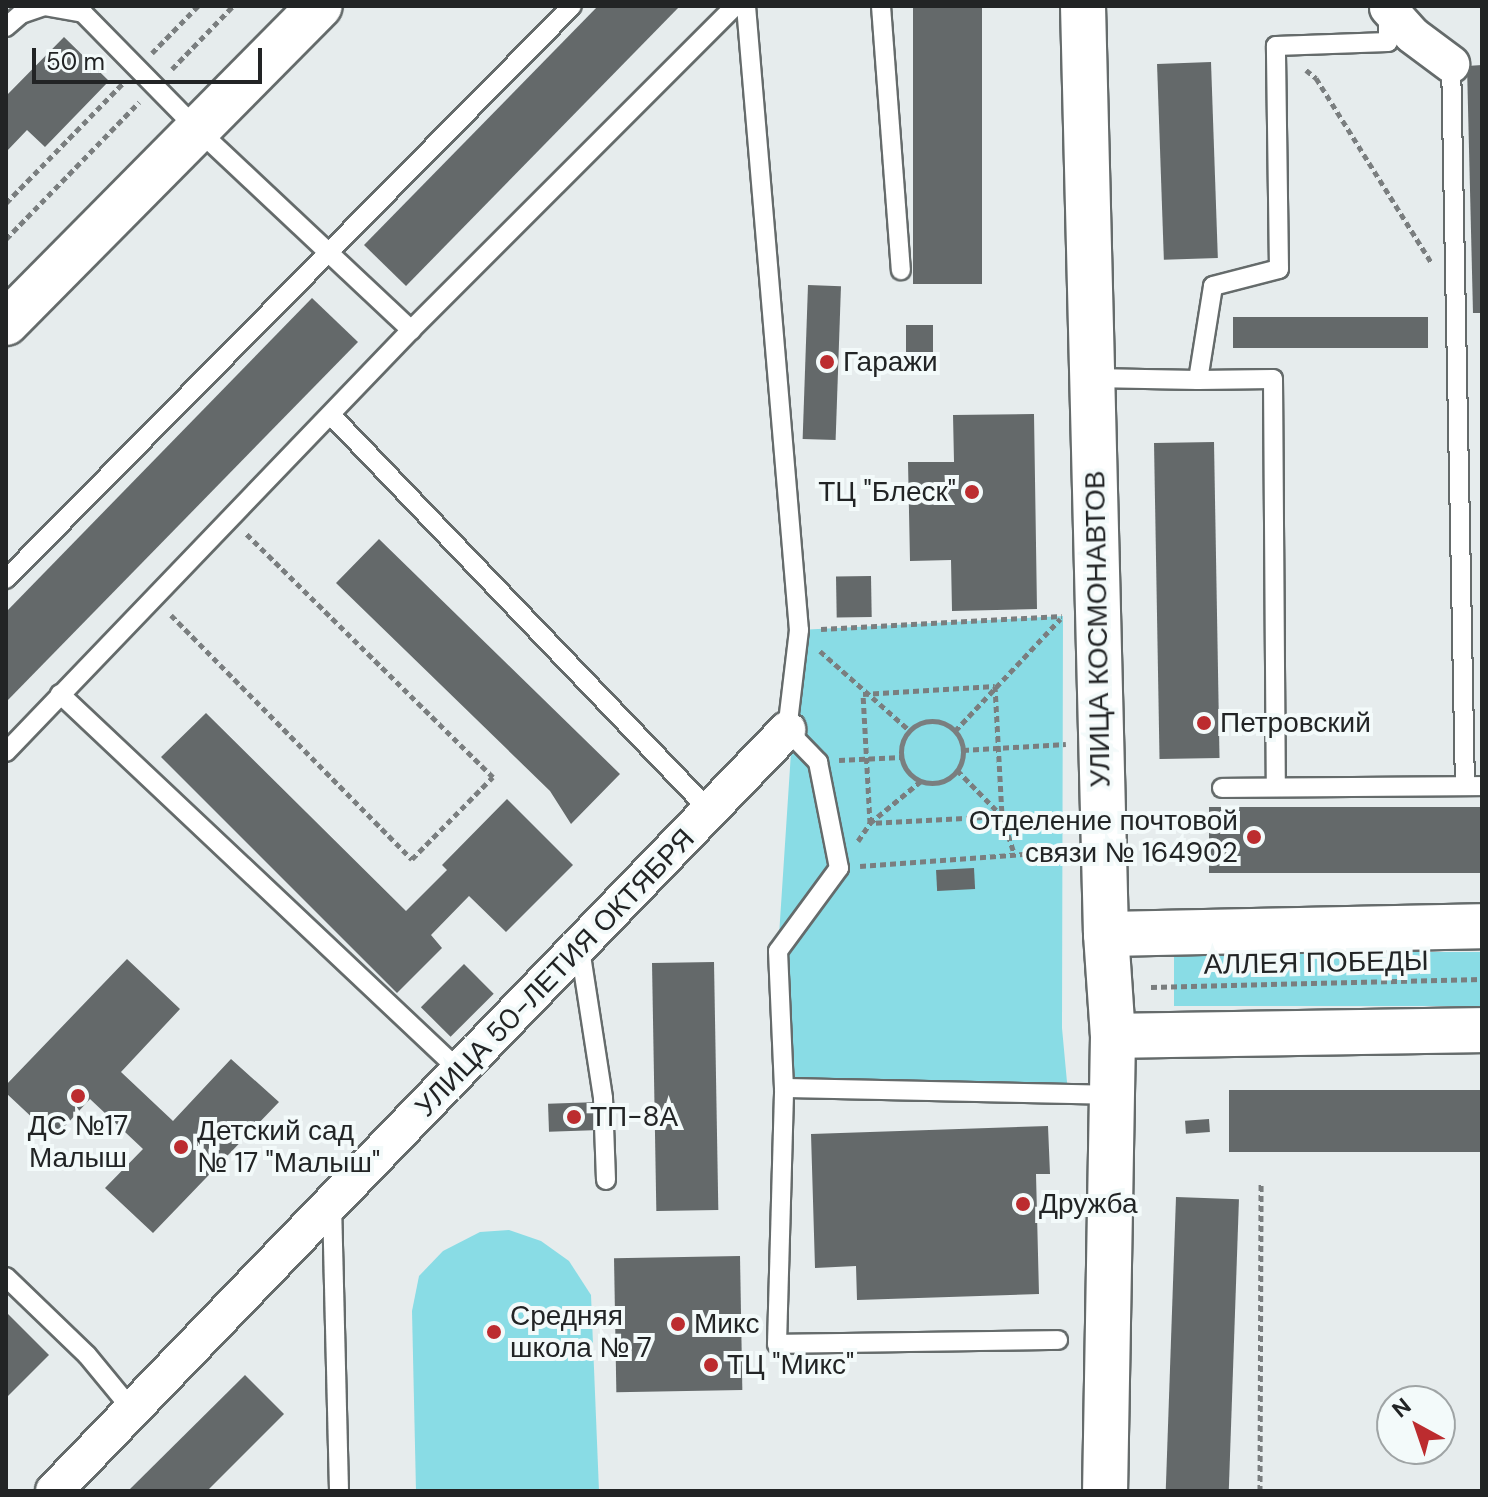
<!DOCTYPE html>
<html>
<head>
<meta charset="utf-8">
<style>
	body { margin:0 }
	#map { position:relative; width:1488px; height:1497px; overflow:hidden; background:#e6eced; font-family:"DM Sans",sans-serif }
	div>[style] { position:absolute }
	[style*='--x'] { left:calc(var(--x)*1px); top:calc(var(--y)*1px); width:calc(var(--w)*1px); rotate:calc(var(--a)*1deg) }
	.green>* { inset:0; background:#89dce5; transform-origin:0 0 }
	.building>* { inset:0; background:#64696a; transform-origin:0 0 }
	.path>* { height:5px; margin-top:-2.5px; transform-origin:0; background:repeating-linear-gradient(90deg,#7a7e7f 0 6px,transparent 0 10px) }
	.path>.ring { margin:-2.5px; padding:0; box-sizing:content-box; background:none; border:5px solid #7a7e7f; border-radius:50% }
	.roads { filter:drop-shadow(2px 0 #656b6b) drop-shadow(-2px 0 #656b6b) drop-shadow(0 2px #656b6b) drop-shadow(0 -2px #656b6b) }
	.service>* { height:18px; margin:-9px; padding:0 9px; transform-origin:9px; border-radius:9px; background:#fff }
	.minor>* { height:36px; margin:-18px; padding:0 18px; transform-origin:18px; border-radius:18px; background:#fff }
	.tertiary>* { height:44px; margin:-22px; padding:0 22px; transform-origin:22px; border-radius:22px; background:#fff }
	.secondary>* { height:44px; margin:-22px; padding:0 22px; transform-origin:22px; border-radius:22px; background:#fff }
	.dots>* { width:22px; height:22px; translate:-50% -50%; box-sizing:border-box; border:4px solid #f3fafa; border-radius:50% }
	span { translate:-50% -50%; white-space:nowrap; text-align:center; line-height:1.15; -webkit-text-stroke:8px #f3fafa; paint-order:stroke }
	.poi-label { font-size:28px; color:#222425 }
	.left { translate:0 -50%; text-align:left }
	.right { translate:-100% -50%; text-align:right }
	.street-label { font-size:28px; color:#222425 }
	.frame { position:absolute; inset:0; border:8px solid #222425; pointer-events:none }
	.north { position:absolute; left:1376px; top:1385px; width:80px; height:80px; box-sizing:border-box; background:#f3fafa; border:2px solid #9fa4a5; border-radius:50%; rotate:320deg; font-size:22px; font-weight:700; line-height:32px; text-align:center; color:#222425 }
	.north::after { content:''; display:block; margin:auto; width:28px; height:36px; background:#bc2c2f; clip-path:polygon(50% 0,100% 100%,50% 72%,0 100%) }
	.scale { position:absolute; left:32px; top:48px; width:230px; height:36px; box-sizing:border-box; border:4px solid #222425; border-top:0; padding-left:10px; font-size:24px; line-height:28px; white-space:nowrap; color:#222425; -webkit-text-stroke:6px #f3fafa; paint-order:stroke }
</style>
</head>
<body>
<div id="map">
	<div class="green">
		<div style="clip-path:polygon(1063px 616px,1062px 1028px,1068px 1093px,784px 1088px,778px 951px,799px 630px)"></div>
		<div style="left:1482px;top:952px;width:54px;height:308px;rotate:90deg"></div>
		<div style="clip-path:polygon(509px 1230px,541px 1241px,569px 1261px,591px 1295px,599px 1491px,416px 1491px,412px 1311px,419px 1276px,443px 1251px,480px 1232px)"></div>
	</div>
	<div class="building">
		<div style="clip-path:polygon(598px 6px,680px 6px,406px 286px,364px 245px)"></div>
		<div style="left:913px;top:6px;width:69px;height:278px"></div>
		<div style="clip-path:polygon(64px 37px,109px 81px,45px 147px,27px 130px,6px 152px,6px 96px)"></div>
		<div style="left:1211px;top:62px;width:196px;height:54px;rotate:88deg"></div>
		<div style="clip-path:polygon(1482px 65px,1482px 313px,1473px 313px,1467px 66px)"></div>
		<div style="left:808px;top:285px;width:33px;height:154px;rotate:2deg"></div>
		<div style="clip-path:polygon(312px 298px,358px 342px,6px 702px,6px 612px)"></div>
		<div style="left:1428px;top:317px;width:31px;height:195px;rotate:90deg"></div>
		<div style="left:933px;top:325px;width:27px;height:27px;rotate:90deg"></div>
		<div style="clip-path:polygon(1034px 414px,1037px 609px,952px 611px,951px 560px,910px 561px,908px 462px,954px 462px,953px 415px)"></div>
		<div style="left:1214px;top:442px;width:316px;height:60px;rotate:89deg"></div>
		<div style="clip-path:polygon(379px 539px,620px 774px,571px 824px,550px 791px,336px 583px)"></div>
		<div style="left:871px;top:576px;width:41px;height:35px;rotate:89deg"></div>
		<div style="clip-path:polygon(206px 713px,406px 911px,447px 870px,442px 865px,507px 799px,573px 865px,506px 932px,469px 896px,431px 935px,442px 948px,397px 993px,161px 757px)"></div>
		<div style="left:1482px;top:807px;width:66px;height:273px;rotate:90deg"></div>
		<div style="left:974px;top:868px;width:21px;height:38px;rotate:87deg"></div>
		<div style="clip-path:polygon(127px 959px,180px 1009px,121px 1072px,173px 1121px,231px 1059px,279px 1102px,153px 1233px,105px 1188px,143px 1149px,90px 1099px,54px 1138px,6px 1093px,6px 1085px)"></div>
		<div style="left:714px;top:962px;width:248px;height:62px;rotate:89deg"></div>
		<div style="left:464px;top:964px;width:42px;height:61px;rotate:45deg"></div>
		<div style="left:1482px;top:1090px;width:62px;height:253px;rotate:90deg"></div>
		<div style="left:599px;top:1102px;width:28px;height:51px;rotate:88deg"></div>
		<div style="left:1209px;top:1119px;width:13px;height:24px;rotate:86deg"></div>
		<div style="clip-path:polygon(1048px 1126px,1050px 1174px,1036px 1174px,1039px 1294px,857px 1300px,856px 1266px,815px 1268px,811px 1134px)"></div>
		<div style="left:1176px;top:1197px;width:63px;height:294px;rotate:2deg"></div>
		<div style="left:740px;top:1256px;width:134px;height:126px;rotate:89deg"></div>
		<div style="clip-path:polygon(6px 1312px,49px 1355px,6px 1398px)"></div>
		<div style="clip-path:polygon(245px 1375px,284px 1414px,207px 1491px,128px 1491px)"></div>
	</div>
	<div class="path">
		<div style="--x:152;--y:53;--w:66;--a:-45.6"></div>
		<div style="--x:172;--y:69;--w:88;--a:-45.9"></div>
		<div style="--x:1306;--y:70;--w:13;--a:39"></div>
		<div style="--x:1316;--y:78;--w:217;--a:58"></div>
		<div style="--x:6;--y:203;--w:168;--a:-45.7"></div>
		<div style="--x:6;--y:239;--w:191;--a:-45.8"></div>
		<div style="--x:171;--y:615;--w:343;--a:45.4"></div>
		<div style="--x:412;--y:859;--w:115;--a:-45.4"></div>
		<div style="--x:493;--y:777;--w:347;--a:-135.4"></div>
		<div style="--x:821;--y:629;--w:241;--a:-3.1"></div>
		<div style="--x:820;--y:651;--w:120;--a:41.6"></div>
		<div style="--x:995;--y:686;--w:130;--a:86.9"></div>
		<div style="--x:1002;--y:816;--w:132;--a:177"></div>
		<div style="--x:870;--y:823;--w:129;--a:-93.1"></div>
		<div style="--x:863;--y:694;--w:132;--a:-3.5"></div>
		<div class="ring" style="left:901px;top:721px;width:57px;height:57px"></div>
		<div style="--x:955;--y:731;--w:154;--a:-46.8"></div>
		<div style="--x:963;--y:750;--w:103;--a:-3.3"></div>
		<div style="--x:839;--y:760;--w:63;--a:-2.7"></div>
		<div style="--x:957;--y:770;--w:64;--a:45.6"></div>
		<div style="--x:1002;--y:816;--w:38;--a:72"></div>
		<div style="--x:858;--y:841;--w:22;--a:-56"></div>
		<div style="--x:870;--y:823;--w:66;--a:-39.5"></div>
		<div style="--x:860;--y:866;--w:203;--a:-4.2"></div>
		<div style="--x:1151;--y:987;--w:331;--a:-1.4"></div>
		<div style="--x:1260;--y:1491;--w:307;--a:-89.8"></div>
	</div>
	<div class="roads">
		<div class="service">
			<div style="--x:746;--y:6;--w:626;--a:85.15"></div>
			<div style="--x:799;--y:630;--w:101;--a:96.8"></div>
			<div style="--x:787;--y:730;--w:45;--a:45.9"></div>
			<div style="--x:818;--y:762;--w:108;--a:78.8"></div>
			<div style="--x:839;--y:868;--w:103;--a:126.3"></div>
			<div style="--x:778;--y:951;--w:137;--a:87.5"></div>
			<div style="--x:881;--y:6;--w:265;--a:85.7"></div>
			<div style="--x:6;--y:27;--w:20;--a:-41"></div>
			<div style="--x:21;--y:14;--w:24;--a:-19"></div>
			<div style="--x:44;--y:6;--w:40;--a:10"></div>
			<div style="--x:83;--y:13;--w:163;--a:45.5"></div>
			<div style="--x:197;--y:129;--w:294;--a:43.2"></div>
			<div style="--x:1451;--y:59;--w:727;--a:88.9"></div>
			<div style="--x:1092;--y:378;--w:106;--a:1.1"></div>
			<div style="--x:1198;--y:380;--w:95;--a:-80.9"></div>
			<div style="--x:1213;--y:286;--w:68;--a:-14.4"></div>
			<div style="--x:1279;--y:269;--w:223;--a:-90.8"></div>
			<div style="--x:1276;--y:46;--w:112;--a:-2"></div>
			<div style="--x:1388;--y:42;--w:29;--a:-90"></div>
			<div style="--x:1198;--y:380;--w:75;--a:-0.8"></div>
			<div style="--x:1273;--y:379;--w:408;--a:89.6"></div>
			<div style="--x:331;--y:415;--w:548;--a:46.26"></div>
			<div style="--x:6;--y:579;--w:805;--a:-45.35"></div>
			<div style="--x:60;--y:694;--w:550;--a:43.3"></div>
			<div style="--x:6;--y:752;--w:585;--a:-46.18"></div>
			<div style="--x:411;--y:330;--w:458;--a:-45"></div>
			<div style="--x:1222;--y:788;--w:260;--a:-0.4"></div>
			<div style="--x:580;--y:949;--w:151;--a:81.2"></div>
			<div style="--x:603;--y:1098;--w:82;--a:87.9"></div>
			<div style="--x:332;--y:1204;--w:287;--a:88.6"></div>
			<div style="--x:6;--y:1277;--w:112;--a:43.9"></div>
			<div style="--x:87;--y:1355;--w:74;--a:50.5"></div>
			<div style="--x:1058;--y:1340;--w:281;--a:179.2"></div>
			<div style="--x:777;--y:1344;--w:256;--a:-88.4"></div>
			<div style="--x:784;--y:1088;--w:326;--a:1.2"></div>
		</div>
		<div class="minor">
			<div style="--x:1388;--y:8;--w:36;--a:48"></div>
			<div style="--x:1412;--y:35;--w:49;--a:36.6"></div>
			<div style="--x:54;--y:1491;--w:1057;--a:-46.07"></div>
		</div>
		<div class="tertiary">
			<div style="--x:6;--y:323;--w:446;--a:-45.3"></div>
		</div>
		<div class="secondary">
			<div style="--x:1083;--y:6;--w:928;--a:88.58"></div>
			<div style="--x:1106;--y:934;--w:102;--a:86.1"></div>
			<div style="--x:1113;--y:1036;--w:455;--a:91"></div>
			<div style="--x:1106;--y:934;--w:376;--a:-1.2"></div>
			<div style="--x:1113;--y:1036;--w:369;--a:-0.9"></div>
		</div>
	</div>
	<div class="dots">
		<div style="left:827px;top:362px;background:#bc2c2f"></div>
		<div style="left:972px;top:492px;background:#bc2c2f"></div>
		<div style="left:1204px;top:723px;background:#bc2c2f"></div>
		<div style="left:1254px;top:837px;background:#bc2c2f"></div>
		<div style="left:78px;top:1096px;background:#bc2c2f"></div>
		<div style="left:574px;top:1117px;background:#bc2c2f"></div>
		<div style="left:181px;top:1147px;background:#bc2c2f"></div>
		<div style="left:1023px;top:1204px;background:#bc2c2f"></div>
		<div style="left:678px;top:1324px;background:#bc2c2f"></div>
		<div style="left:494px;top:1332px;background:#bc2c2f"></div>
		<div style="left:711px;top:1365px;background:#bc2c2f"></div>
	</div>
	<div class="poi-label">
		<span class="left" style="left:843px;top:362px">Гаражи</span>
		<span class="right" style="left:956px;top:492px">ТЦ "Блеск"</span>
		<span class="left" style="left:1220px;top:723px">Петровский</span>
		<span class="right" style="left:1238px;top:837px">Отделение почтовой<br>связи № 164902</span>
		<span class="left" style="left:590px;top:1117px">ТП-8А</span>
		<span style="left:78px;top:1142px">ДС №17<br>Малыш</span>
		<span class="left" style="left:197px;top:1147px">Детский сад<br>№ 17 "Малыш"</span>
		<span class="left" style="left:1039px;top:1204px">Дружба</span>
		<span class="left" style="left:510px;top:1332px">Средняя<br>школа № 7</span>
		<span class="left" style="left:694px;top:1324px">Микс</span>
		<span class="left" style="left:727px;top:1365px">ТЦ "Микс"</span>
	</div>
	<div class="street-label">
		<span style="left:1098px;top:629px;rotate:-91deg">УЛИЦА КОСМОНАВТОВ</span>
		<span style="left:1316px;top:963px;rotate:-1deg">АЛЛЕЯ ПОБЕДЫ</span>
		<span style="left:555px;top:973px;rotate:-46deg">УЛИЦА 50-ЛЕТИЯ ОКТЯБРЯ</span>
	</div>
	<div class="frame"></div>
	<div class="north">N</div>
	<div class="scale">50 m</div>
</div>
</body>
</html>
